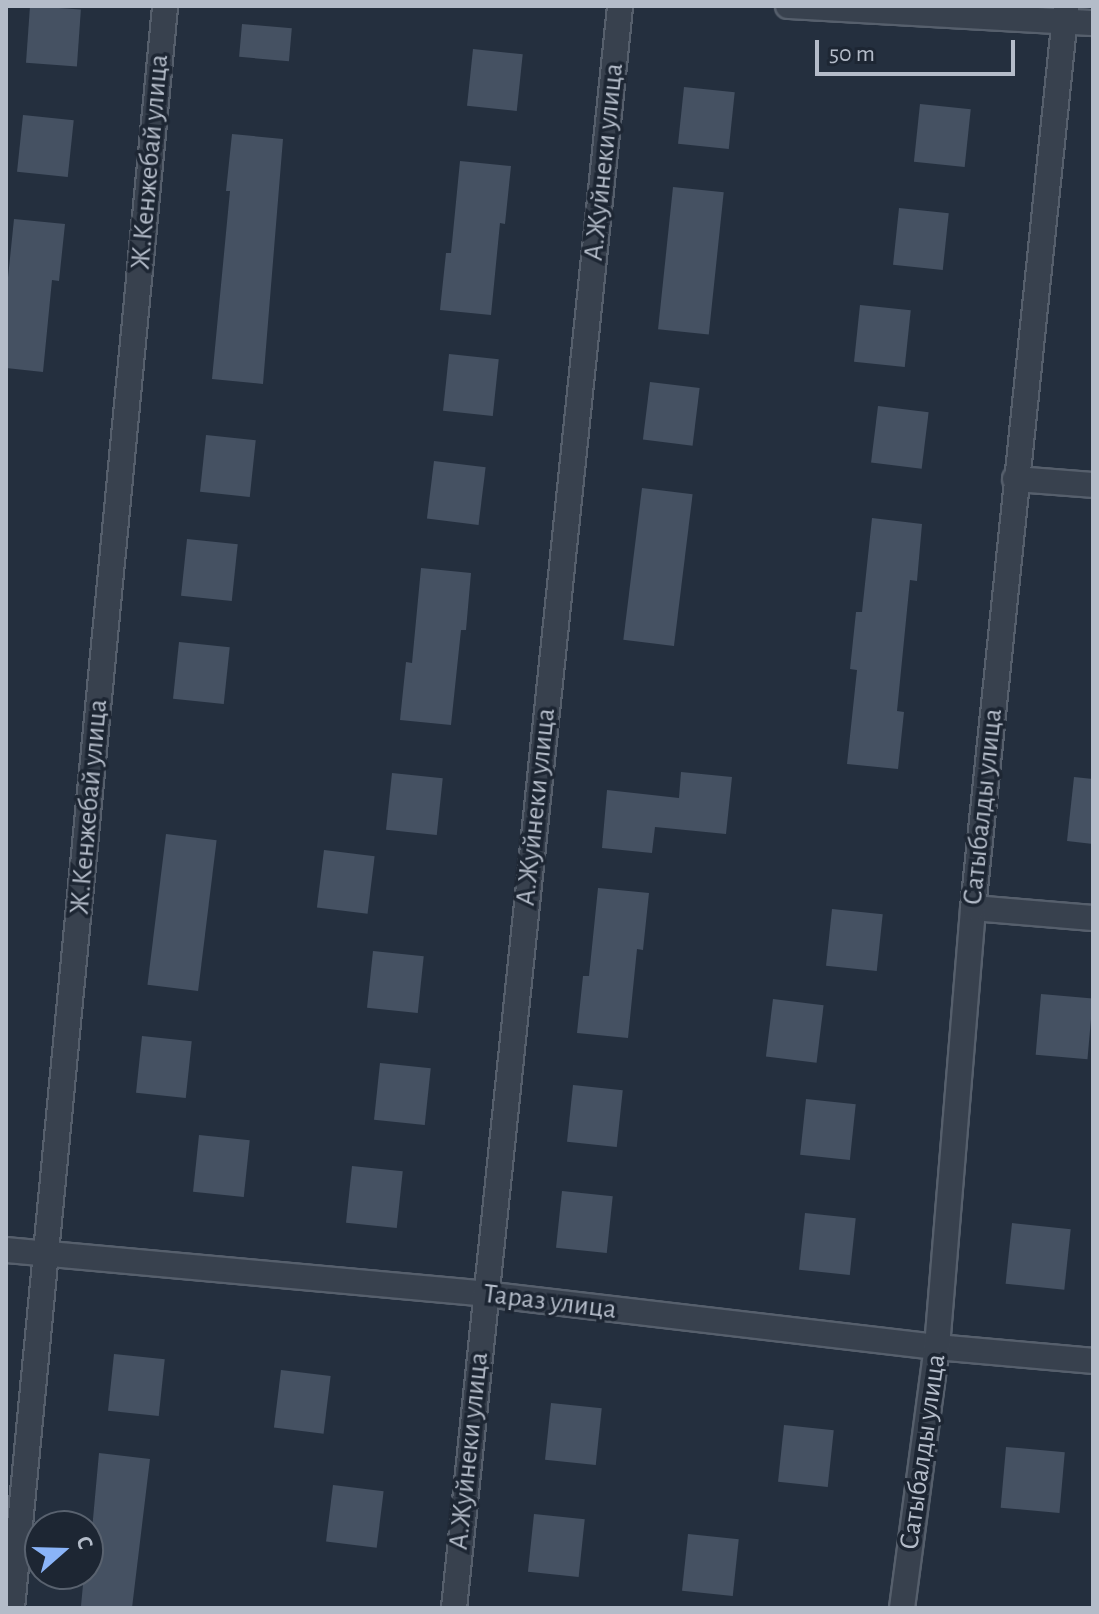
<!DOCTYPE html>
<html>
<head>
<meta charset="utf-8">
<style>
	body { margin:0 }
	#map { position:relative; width:1099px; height:1614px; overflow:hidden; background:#242f3e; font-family:"Alegreya Sans",sans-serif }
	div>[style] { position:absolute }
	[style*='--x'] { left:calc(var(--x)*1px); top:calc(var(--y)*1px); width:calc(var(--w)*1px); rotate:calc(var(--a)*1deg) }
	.building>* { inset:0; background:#455162; transform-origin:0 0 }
	.roads { filter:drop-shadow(2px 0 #565f6c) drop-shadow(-2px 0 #565f6c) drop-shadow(0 2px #565f6c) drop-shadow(0 -2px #565f6c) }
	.street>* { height:24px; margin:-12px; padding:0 12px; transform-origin:12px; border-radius:12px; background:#38414e }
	span { translate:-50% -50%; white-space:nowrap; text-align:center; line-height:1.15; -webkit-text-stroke:7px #1d2633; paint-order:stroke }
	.street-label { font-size:28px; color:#b4bcc9 }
	.frame { position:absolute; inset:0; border:8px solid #b4bcc9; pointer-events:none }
	.north { position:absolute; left:24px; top:1510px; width:80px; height:80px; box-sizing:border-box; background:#1d2633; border:2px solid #59626f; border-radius:50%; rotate:70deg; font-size:22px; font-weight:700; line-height:32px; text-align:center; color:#b4bcc9 }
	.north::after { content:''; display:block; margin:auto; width:28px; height:36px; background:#8ab4f8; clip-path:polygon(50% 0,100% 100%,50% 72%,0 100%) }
	.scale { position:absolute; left:815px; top:40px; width:200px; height:36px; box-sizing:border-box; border:4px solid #b4bcc9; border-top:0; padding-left:10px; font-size:24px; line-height:28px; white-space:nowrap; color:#b4bcc9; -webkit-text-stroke:6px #1d2633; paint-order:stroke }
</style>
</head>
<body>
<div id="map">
	<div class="building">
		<div style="left:30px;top:6px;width:51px;height:57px;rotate:4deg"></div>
		<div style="left:242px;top:24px;width:50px;height:33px;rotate:5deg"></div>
		<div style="left:473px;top:49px;width:50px;height:57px;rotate:6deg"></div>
		<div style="left:684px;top:87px;width:51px;height:57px;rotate:6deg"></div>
		<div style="left:920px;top:104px;width:51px;height:58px;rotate:6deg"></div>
		<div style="left:23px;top:115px;width:51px;height:57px;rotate:6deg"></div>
		<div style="clip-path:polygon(232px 134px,283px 139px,263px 384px,212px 379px,230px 191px,226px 191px)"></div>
		<div style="clip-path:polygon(460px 161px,511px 166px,505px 224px,500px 223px,491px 315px,440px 310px,446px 253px,451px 253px)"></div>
		<div style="left:673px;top:187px;width:51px;height:143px;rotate:6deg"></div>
		<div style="left:899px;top:208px;width:50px;height:57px;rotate:6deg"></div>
		<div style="clip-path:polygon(14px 219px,65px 224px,59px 281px,52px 280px,43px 372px,6px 368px,6px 297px)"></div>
		<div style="left:860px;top:305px;width:51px;height:57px;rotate:6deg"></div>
		<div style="left:449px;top:354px;width:50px;height:57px;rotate:6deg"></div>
		<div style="left:650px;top:382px;width:50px;height:58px;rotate:7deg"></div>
		<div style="left:878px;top:406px;width:51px;height:57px;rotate:7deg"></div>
		<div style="left:206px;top:435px;width:50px;height:57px;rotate:6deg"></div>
		<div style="left:434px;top:461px;width:52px;height:58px;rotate:7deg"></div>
		<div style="left:642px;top:488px;width:51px;height:153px;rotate:7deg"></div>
		<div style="clip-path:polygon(872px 518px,922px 524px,917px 581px,910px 580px,897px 711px,904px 712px,898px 769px,847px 764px,857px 670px,850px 669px,856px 612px,862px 612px)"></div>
		<div style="left:187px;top:539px;width:51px;height:57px;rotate:6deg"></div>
		<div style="clip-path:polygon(421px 568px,471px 573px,466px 630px,461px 630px,451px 725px,400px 720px,406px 662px,412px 663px)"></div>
		<div style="left:179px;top:642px;width:51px;height:57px;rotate:6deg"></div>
		<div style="clip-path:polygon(681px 772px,732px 777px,726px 834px,655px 827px,652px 853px,602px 848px,607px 790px,679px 798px)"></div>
		<div style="left:392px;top:773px;width:51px;height:57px;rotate:6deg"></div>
		<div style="clip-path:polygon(1074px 777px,1093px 779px,1093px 844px,1067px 841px)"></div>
		<div style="left:166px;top:834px;width:51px;height:152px;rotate:7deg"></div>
		<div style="left:324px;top:850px;width:51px;height:58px;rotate:7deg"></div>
		<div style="clip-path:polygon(598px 888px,649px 893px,643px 950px,637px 949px,628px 1038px,577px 1033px,583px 976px,589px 976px)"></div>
		<div style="left:832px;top:909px;width:51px;height:57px;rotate:6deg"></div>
		<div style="left:373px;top:951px;width:51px;height:57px;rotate:6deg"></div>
		<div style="left:1041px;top:994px;width:52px;height:61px;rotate:5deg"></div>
		<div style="left:773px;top:999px;width:51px;height:58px;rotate:7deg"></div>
		<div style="left:142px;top:1036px;width:50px;height:57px;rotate:6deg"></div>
		<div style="left:380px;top:1063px;width:51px;height:57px;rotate:6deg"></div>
		<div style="left:573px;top:1085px;width:50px;height:57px;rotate:6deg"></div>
		<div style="left:806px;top:1099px;width:50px;height:56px;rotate:6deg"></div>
		<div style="left:199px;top:1135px;width:51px;height:57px;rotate:6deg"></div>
		<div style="left:352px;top:1166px;width:51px;height:57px;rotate:6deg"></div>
		<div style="left:562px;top:1191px;width:51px;height:57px;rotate:6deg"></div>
		<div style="left:805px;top:1213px;width:51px;height:57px;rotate:6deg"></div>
		<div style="left:1012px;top:1223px;width:59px;height:61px;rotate:6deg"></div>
		<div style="left:114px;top:1354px;width:51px;height:57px;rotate:6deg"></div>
		<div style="left:281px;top:1370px;width:50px;height:58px;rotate:7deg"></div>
		<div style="left:551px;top:1403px;width:51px;height:57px;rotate:6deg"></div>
		<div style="left:784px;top:1425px;width:50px;height:57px;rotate:6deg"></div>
		<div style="left:1006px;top:1447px;width:59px;height:61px;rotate:5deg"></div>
		<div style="clip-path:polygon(99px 1453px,150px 1459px,132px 1608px,81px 1606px,84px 1574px,88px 1574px)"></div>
		<div style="left:333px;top:1485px;width:51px;height:57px;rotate:7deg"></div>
		<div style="left:534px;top:1514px;width:51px;height:58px;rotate:6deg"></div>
		<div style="left:688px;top:1534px;width:51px;height:57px;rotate:6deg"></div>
	</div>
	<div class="roads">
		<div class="street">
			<div style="--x:788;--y:6;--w:305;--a:3.2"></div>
			<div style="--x:1015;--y:479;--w:78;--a:4.4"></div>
			<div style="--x:973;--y:908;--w:120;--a:4.8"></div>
			<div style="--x:6;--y:1250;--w:481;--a:5.2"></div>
			<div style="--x:485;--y:1294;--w:455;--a:6.7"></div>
			<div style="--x:937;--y:1347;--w:157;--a:5.1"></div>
			<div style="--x:12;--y:1608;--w:1609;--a:-84.54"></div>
			<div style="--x:454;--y:1608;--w:1611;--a:-84.08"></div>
			<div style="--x:902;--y:1608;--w:263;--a:-82.4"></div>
			<div style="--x:937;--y:1347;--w:440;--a:-85.3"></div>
			<div style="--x:973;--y:908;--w:907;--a:-84.11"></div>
		</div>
	</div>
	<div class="street-label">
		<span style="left:150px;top:162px;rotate:-85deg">Ж.Кенжебай улица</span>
		<span style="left:604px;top:162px;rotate:-84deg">А.Жуйнеки улица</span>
		<span style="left:89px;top:807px;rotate:-85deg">Ж.Кенжебай улица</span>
		<span style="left:536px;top:807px;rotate:-84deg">А.Жуйнеки улица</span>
		<span style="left:983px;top:807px;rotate:-84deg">Сатыбалды улица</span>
		<span style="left:550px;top:1302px;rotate:7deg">Тараз улица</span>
		<span style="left:469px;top:1451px;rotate:-84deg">А.Жуйнеки улица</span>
		<span style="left:923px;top:1452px;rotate:-82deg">Сатыбалды улица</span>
	</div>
	<div class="frame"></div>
	<div class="north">С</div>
	<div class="scale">50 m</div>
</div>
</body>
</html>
